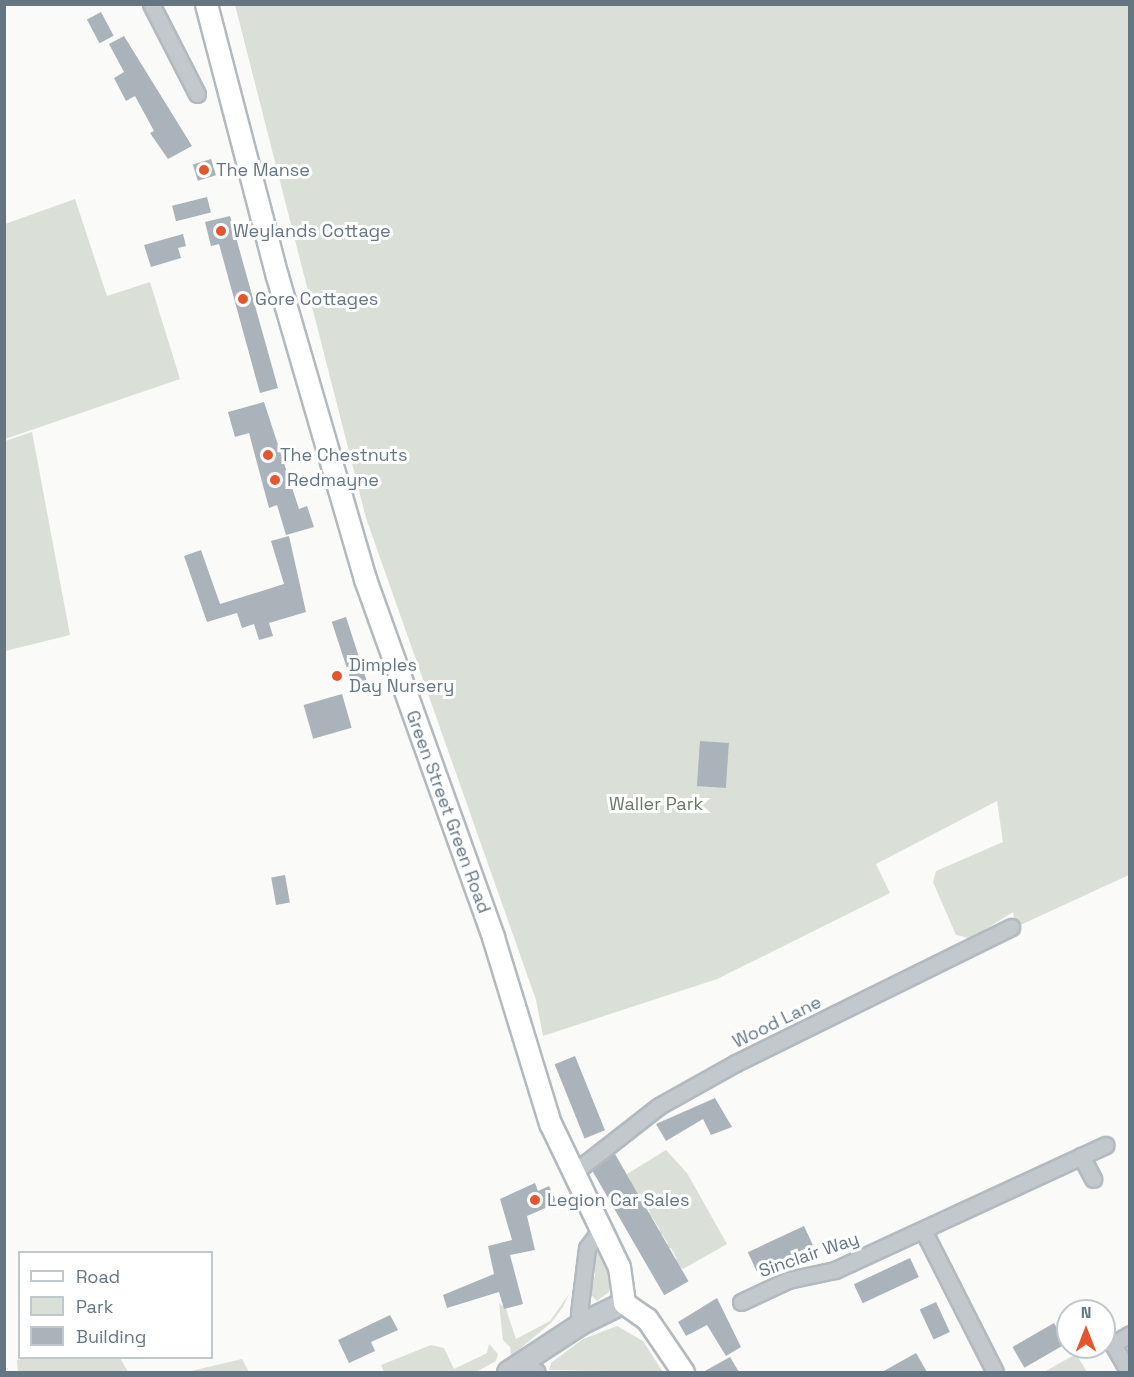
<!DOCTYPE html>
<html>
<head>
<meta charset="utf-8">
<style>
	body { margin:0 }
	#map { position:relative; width:1134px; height:1377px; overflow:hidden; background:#fafaf8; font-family:"Space Grotesk",sans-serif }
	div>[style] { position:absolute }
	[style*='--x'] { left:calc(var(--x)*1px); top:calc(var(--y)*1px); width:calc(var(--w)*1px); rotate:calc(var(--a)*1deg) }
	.green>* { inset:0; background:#dadfd7 }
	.building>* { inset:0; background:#aab3b9; transform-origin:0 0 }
	.roads { filter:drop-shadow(2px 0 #b3babf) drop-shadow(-2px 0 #b3babf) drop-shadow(0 2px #b3babf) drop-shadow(0 -2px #b3babf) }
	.minor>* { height:15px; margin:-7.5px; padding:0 7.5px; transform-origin:7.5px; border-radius:7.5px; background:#c3c8cc }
	.tertiary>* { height:20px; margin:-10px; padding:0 10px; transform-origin:10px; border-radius:10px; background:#c3c8cc }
	.secondary>* { height:21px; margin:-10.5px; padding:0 10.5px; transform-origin:10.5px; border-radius:10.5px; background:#fff }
	.dots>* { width:16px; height:16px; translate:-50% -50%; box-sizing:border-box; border:3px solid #fff; border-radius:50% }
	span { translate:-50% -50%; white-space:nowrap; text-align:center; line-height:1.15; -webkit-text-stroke:6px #fff; paint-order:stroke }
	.poi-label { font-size:18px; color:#657683 }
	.left { translate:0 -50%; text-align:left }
	.park-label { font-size:18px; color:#687a64 }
	.street-label { font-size:18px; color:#657683 }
	.frame { position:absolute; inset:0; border:6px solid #657683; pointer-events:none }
	.legend { position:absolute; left:18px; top:1251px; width:195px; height:108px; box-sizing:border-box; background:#fff; border:2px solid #c1c8cd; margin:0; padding:8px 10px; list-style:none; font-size:18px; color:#657683 }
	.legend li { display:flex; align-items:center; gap:12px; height:30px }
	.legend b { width:30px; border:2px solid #c1c8cd }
	.north { position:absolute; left:1056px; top:1299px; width:60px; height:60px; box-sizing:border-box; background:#fff; border:2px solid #c1c8cd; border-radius:50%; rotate:0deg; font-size:16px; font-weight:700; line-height:24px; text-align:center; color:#657683 }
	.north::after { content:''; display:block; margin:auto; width:21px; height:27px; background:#e4572e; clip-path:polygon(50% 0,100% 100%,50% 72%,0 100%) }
</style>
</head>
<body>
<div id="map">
	<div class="green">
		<div style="clip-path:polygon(235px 5px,1129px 5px,1129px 875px,1016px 927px,1013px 912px,978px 934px,968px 938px,956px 935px,933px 882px,936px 871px,1003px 842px,997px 801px,876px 864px,890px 893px,717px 979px,543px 1036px,536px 1000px,366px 518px)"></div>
		<div style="clip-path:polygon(75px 199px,107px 296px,150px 282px,180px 379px,5px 439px,5px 224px)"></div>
		<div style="clip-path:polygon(32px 432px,70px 635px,5px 651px,5px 441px)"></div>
		<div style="clip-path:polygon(666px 1150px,687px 1173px,727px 1244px,683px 1269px,672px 1262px,677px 1259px,671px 1248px,663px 1248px,668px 1244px,662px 1234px,656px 1237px,654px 1233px,660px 1230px,652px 1217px,644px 1216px,650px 1212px,644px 1202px,636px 1202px,641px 1198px,633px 1185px,626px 1184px,631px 1181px,627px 1174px)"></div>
		<div style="clip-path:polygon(596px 1248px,611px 1280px,609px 1292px,597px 1301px,588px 1292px,595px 1276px,595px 1253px,591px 1252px)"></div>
		<div style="clip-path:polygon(569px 1294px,563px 1307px,551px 1323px,511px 1356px,510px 1347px,503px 1340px,499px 1303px,506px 1309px,516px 1339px,550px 1321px)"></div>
		<div style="clip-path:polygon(617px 1326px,643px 1341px,663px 1372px,549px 1370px,551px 1363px,583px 1339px)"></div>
		<div style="clip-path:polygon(489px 1344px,498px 1354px,496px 1361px,476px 1372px,384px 1372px,381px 1365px,431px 1345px,444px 1348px,454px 1369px,487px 1353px)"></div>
		<div style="clip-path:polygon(1076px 1354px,1087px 1372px,1044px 1372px)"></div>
		<div style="clip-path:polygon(26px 1358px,120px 1358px,128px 1372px,18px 1372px,17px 1360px)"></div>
		<div style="clip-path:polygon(242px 1359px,249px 1372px,187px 1372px)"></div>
	</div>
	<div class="building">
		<div style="left:101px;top:12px;width:27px;height:16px;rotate:62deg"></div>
		<div style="clip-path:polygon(124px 36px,192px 146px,168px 159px,150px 133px,154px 131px,135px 96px,126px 101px,114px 78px,124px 72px,109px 44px)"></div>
		<div style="left:211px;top:159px;width:17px;height:19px;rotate:73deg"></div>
		<div style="left:207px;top:197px;width:16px;height:36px;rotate:76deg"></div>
		<div style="clip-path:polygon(230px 216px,278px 388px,260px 393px,219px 244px,211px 246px,205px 222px)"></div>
		<div style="clip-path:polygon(183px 234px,186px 246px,178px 248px,181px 258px,151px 267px,144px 245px)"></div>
		<div style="clip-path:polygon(264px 402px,299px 509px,307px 506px,314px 527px,286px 535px,277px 505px,269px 508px,249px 433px,235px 437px,228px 412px)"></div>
		<div style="clip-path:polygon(289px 536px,306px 612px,269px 623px,273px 636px,259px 640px,254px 624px,242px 628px,237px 613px,207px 622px,184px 556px,201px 550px,220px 604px,284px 584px,271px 541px)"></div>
		<div style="left:346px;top:617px;width:72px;height:15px;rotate:72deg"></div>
		<div style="left:342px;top:694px;width:35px;height:40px;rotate:74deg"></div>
		<div style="left:700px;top:741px;width:29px;height:45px;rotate:4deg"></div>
		<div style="left:285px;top:875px;width:28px;height:14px;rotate:80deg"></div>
		<div style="left:575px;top:1056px;width:80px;height:22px;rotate:68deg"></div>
		<div style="clip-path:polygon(715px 1098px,732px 1127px,711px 1135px,703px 1119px,666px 1141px,656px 1124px)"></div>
		<div style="left:615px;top:1154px;width:147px;height:28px;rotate:60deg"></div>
		<div style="clip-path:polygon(535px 1183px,538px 1191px,549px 1186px,557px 1203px,527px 1216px,535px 1250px,510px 1255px,523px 1304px,504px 1309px,499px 1292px,447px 1308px,443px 1295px,494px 1274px,488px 1246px,512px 1240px,500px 1199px)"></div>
		<div style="left:804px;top:1226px;width:21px;height:62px;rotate:65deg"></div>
		<div style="left:910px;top:1258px;width:21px;height:62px;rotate:65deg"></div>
		<div style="clip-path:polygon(717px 1298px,741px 1347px,726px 1356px,707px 1325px,686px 1336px,678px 1322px)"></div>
		<div style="left:936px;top:1302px;width:33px;height:18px;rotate:65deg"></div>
		<div style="clip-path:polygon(390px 1315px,398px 1330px,371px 1342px,375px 1351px,349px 1363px,338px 1340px)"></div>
		<div style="left:1054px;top:1323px;width:24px;height:48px;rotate:60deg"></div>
		<div style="clip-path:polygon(916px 1353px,927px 1372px,882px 1372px)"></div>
		<div style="clip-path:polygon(730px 1357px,739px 1372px,703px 1372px)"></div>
	</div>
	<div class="roads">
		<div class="minor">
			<div style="--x:151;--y:4;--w:101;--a:62.9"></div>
			<div style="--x:1081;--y:1156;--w:26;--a:62"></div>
			<div style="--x:572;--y:1174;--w:110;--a:-38"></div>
			<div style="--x:659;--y:1106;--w:88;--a:-29.2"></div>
			<div style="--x:736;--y:1063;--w:307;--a:-26.3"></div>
			<div style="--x:923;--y:1230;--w:159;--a:63.1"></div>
			<div style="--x:741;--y:1302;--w:52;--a:-25.1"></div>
			<div style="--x:788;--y:1280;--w:48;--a:-12"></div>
			<div style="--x:835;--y:1270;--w:298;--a:-24.8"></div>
			<div style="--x:583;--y:1323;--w:11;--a:-112"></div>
			<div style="--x:579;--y:1313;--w:65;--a:-83"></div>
			<div style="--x:587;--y:1248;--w:21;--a:-53"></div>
			<div style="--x:525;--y:1364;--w:14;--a:34"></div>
			<div style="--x:1129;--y:1372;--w:32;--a:-120"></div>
			<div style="--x:1113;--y:1344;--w:20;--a:-30"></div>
		</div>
		<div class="tertiary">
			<div style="--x:508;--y:1372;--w:90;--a:-33.2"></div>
			<div style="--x:583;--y:1323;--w:46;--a:-26"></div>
		</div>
		<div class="secondary">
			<div style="--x:206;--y:4;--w:281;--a:75.4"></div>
			<div style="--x:277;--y:276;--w:316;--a:73.8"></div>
			<div style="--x:365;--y:579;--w:380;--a:70.3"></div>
			<div style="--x:493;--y:937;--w:195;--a:73"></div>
			<div style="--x:550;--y:1123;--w:160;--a:64.4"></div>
			<div style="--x:619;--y:1267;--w:36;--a:82"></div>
			<div style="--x:624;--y:1303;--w:28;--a:35"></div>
			<div style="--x:647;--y:1319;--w:64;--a:55.8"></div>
		</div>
	</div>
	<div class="dots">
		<div style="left:204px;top:170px;background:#e4572e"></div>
		<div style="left:221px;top:231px;background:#e4572e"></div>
		<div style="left:243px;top:299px;background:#e4572e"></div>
		<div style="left:268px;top:455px;background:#e4572e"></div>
		<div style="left:275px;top:480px;background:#e4572e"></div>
		<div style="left:337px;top:676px;background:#e4572e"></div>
		<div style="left:535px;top:1200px;background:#e4572e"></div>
	</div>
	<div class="poi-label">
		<span class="left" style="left:216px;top:170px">The Manse</span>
		<span class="left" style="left:233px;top:231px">Weylands Cottage</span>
		<span class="left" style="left:255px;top:299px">Gore Cottages</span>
		<span class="left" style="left:280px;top:455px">The Chestnuts</span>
		<span class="left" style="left:287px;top:480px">Redmayne</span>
		<span class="left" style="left:349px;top:676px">Dimples<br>Day Nursery</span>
		<span class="left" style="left:547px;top:1200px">Legion Car Sales</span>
	</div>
	<div class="park-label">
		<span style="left:656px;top:804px">Waller Park</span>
	</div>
	<div class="street-label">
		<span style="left:448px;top:812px;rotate:70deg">Green Street Green Road</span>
		<span style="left:777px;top:1022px;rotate:-26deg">Wood Lane</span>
		<span style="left:809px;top:1255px;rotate:-19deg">Sinclair Way</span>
	</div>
	<div class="frame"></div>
	<ul class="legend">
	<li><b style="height:8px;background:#fff"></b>Road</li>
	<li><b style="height:16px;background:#dadfd7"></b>Park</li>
	<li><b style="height:16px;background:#aab3b9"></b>Building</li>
	</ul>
	<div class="north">N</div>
</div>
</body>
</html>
